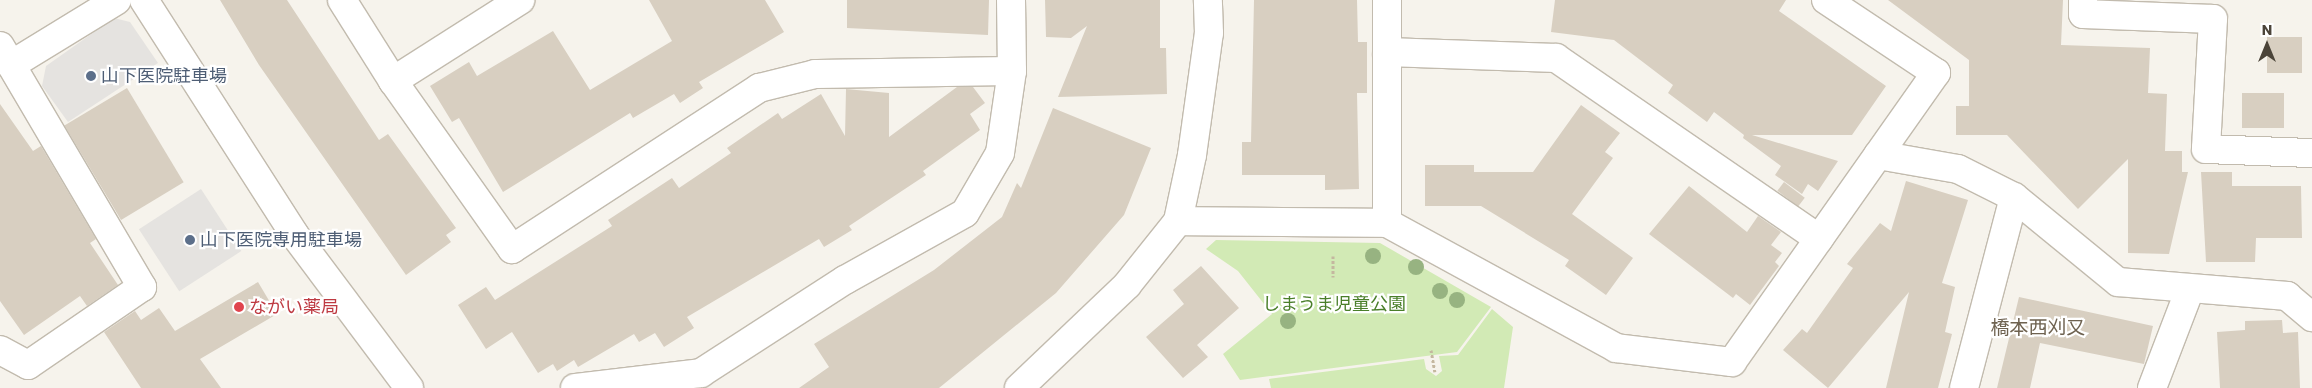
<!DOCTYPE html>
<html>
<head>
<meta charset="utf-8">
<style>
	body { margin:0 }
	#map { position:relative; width:2312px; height:388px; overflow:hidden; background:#f6f3ec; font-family:Poppins,"Noto Sans JP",sans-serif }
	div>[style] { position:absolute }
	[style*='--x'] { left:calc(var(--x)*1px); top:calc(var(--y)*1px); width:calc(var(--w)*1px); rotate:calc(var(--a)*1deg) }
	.green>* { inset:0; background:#d2eab5 }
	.parking>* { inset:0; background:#e5e3e0; transform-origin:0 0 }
	.building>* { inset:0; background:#d8cfc1; transform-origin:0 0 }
	.path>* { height:3px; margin-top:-1.5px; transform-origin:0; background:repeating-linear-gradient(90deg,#c4b79f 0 2.5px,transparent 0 5px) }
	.roads { filter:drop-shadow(1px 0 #c2bbae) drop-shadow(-1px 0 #c2bbae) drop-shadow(0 1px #c2bbae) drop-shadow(0 -1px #c2bbae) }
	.minor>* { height:28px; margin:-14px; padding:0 14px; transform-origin:14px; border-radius:14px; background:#fff }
	.tertiary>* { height:28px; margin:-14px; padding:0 14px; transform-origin:14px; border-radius:14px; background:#fff }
	.trees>* { width:16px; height:16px; margin:-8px; border-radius:50%; background:#97b381 }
	.dots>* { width:14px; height:14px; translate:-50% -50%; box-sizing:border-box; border:2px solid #fff; border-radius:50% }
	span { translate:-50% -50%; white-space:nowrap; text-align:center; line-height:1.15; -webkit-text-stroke:4.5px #fff; paint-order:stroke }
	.service-label { font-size:18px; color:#4e5e75 }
	.left { translate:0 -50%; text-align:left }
	.park-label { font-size:18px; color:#4a7f2a }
	.health-label { font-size:18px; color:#be3a42 }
	.neighbourhood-label { font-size:19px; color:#6e6250 }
	.north { position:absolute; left:2242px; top:20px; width:50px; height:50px; -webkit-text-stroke:4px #fff; paint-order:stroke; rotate:0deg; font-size:14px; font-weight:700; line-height:20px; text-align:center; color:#4b4439 }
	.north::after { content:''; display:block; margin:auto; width:18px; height:22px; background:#4b4439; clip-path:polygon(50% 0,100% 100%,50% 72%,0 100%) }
</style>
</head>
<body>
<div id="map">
	<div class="green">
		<div style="clip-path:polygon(1216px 240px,1380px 243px,1491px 307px,1457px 352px,1240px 380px,1223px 354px,1272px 314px,1238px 271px,1206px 249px)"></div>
		<div style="clip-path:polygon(1492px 309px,1513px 327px,1504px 388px,1271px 388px,1269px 379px,1424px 359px,1426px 369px,1436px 376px,1442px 371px,1439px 356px,1458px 355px)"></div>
	</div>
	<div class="parking">
		<div style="clip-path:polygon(114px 18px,130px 22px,158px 63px,68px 122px,42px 86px,46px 66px)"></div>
		<div style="left:201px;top:189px;width:74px;height:74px;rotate:57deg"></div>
	</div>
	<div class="building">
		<div style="clip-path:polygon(220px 0,287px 0,379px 140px,388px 134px,456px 228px,446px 235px,451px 242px,406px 275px,259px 65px)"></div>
		<div style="clip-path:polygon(649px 0,765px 0,784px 32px,699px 82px,703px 88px,680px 103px,674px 94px,633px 118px,630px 113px,503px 192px,459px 118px,452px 122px,430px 86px,469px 62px,477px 76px,553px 31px,590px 90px,672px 41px)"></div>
		<div style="clip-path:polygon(847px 0,989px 0,988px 35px,847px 28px)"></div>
		<div style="clip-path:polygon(1045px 0,1160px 0,1160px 48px,1166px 48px,1167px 94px,1058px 97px,1087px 26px,1071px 38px,1046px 37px)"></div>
		<div style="clip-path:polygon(1254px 0,1357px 0,1358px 42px,1367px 42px,1367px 93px,1357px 93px,1359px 189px,1325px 190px,1325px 175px,1242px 175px,1242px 142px,1251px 142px)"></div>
		<div style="clip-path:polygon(1555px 0,1786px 0,1779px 11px,1886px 86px,1852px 135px,1752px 135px,1838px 161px,1818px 191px,1808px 184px,1802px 194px,1775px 175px,1781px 166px,1743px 138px,1744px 135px,1714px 112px,1707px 122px,1668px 93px,1673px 85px,1614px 40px,1551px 32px)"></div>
		<div style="clip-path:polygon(1888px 0,2063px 0,2061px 45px,2150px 48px,2148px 93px,2167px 94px,2165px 151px,2182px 151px,2182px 172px,2188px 172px,2169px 254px,2128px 253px,2128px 159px,2078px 209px,2007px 135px,1956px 135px,1956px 106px,1969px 106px,1969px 60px)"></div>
		<div style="left:2267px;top:37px;width:35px;height:36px"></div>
		<div style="clip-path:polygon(957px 87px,973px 87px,985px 103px,970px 114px,980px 130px,923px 171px,926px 175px,849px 226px,852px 230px,824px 247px,819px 239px,687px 317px,694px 328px,664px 347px,655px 333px,639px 342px,634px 334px,578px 367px,574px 360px,557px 371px,553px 364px,538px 373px,512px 332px,486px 349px,458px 305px,486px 287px,495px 300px,612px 226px,608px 220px,672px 178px,679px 188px,731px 153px,727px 148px,778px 113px,782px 119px,821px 94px,845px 136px,846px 89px,889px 93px,889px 137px)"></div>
		<div style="left:127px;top:88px;width:110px;height:73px;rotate:59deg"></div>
		<div style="left:2242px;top:93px;width:42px;height:35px"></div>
		<div style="clip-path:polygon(0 104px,33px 151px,41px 146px,96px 239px,90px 243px,118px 285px,87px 306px,80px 296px,24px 335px,0 301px)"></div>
		<div style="clip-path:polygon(1581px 105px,1620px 133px,1605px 152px,1613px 158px,1572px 214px,1633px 258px,1606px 295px,1565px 266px,1569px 260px,1481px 206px,1425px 206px,1425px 165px,1474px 165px,1474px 172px,1533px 172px)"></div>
		<div style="clip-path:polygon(1053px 108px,1151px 148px,1124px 215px,1056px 293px,939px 388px,799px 388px,829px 367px,814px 344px,934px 270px,1002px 217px,1017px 183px,1021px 188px)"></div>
		<div style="clip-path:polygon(2201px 172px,2232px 172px,2232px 186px,2301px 186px,2302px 238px,2256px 238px,2255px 262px,2206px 262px)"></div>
		<div style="clip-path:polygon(1906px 181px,1968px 200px,1942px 283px,1955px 287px,1945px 332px,1952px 334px,1938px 388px,1886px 388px,1909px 292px,1828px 388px,1783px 350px,1802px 329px,1807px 333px,1853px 268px,1847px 264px,1880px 223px,1891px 231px)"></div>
		<div style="left:1784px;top:182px;width:26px;height:11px;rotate:37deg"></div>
		<div style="clip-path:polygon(1689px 186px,1747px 232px,1758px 216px,1781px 232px,1771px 245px,1782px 253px,1775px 262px,1779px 266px,1750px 305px,1736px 294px,1733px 298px,1649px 234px)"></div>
		<div style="clip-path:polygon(1201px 266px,1239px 308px,1197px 345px,1208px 357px,1183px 378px,1146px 337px,1184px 304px,1173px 290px)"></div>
		<div style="clip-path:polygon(258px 282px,277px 314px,200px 359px,221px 388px,141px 388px,104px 332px,135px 311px,141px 320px,159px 308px,175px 331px)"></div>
		<div style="clip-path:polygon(2019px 297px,2153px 326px,2144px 364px,2040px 343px,2030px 388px,1997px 388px)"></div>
		<div style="clip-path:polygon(2282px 320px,2283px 333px,2298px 332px,2300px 388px,2220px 388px,2217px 332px,2245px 330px,2245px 321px)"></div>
	</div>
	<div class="path">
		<div style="--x:1333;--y:256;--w:21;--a:90"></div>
		<div style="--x:1431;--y:350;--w:22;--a:80"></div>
	</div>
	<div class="roads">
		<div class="minor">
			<div style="--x:342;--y:0;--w:96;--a:57.8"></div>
			<div style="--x:393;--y:81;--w:206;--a:54.7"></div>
			<div style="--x:512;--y:249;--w:295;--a:-33.1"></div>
			<div style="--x:759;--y:88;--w:58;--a:-14"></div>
			<div style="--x:815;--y:74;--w:197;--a:-0.9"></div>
			<div style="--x:1387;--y:0;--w:223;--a:90"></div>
			<div style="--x:2083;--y:0;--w:14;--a:90"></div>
			<div style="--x:2083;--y:14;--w:130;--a:2.2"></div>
			<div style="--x:2213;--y:19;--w:130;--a:93.1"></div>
			<div style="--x:2206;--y:149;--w:106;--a:2.2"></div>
			<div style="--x:0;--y:46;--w:280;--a:59.5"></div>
			<div style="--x:142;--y:287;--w:138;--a:145.6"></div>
			<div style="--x:28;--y:365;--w:32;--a:-152"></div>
			<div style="--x:1387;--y:52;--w:169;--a:2"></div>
			<div style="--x:1556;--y:58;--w:319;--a:34.5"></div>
			<div style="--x:11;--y:65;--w:124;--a:-31.5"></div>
			<div style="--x:393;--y:81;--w:151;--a:-32.5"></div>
			<div style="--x:1878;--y:155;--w:81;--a:9.9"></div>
			<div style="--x:1958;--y:169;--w:63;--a:26.6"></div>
			<div style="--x:2014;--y:197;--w:134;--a:39.3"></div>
			<div style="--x:2118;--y:282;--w:170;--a:4.7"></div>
			<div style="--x:2287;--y:296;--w:33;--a:40"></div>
			<div style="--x:1178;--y:221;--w:209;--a:0.5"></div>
			<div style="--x:1387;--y:223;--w:261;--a:28.6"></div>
			<div style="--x:1616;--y:348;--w:117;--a:6.9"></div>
			<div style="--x:1732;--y:362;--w:354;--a:-54.8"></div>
			<div style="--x:1936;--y:73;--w:132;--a:-146.4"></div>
			<div style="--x:575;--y:388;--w:127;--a:-6.8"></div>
			<div style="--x:701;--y:373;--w:171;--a:-32.9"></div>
			<div style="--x:845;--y:280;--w:137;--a:-29.2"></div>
			<div style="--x:965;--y:213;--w:69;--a:-59.7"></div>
			<div style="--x:1000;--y:153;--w:83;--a:-81.7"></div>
			<div style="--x:1012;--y:71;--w:71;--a:-90.8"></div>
			<div style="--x:1964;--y:388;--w:197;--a:-75.3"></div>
			<div style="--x:2152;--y:388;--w:106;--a:-69"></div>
		</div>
		<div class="tertiary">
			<div style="--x:144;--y:0;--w:278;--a:57.3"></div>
			<div style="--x:294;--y:234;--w:192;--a:53.2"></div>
			<div style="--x:1019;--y:388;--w:149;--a:-43.6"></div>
			<div style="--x:1127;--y:285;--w:82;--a:-51.4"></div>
			<div style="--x:1178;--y:221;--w:67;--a:-78"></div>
			<div style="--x:1192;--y:155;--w:123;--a:-82.1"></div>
			<div style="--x:1209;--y:33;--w:33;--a:-92"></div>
		</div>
	</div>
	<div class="trees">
		<div style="left:1373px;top:256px"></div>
		<div style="left:1416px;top:267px"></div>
		<div style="left:1440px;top:291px"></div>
		<div style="left:1457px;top:300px"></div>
		<div style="left:1288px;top:321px"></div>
	</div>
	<div class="dots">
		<div style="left:91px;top:76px;background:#5c6f8a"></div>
		<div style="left:190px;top:240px;background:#5c6f8a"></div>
		<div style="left:239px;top:307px;background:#e0444e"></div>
	</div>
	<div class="service-label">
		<span class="left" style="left:101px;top:76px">山下医院駐車場</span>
		<span class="left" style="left:200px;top:240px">山下医院専用駐車場</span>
	</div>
	<div class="park-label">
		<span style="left:1334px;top:304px">しまうま児童公園</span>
	</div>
	<div class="health-label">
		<span class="left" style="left:249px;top:307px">ながい薬局</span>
	</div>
	<div class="neighbourhood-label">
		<span style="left:2038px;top:328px">橋本西刈又</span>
	</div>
	<div class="north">N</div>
</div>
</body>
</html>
